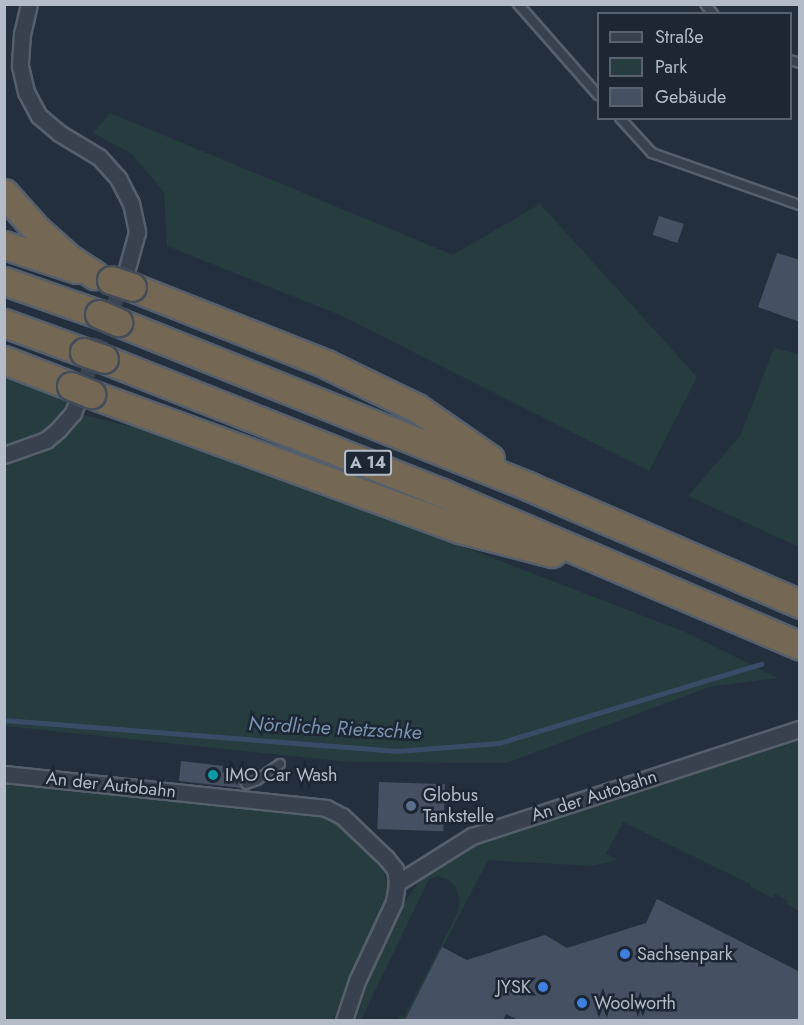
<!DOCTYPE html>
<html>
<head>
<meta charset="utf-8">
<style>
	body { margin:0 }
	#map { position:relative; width:804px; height:1025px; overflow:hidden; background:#242f3e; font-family:Jost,sans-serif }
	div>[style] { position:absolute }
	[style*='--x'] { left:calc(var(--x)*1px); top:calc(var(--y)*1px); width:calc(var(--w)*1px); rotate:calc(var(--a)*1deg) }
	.green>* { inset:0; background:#263c3f }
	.stream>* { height:4.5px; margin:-2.25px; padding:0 2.25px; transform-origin:2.25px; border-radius:2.25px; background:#394c67 }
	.building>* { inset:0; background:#455162; transform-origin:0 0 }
	.street-tunnel>* { height:15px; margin-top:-7.5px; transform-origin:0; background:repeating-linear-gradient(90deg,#3a4453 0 15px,transparent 0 23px) }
	.roads { filter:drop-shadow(2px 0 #565f6c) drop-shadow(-2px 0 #565f6c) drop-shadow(0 2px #565f6c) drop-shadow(0 -2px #565f6c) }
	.lane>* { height:8px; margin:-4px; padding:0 4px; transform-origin:4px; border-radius:4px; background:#38414e }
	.street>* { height:15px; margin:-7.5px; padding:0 7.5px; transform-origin:7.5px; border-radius:7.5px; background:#38414e }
	.highway>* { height:27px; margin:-13.5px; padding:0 13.5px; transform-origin:13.5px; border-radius:13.5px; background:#746855 }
	.bridges { filter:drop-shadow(2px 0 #434c59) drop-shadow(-2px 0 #434c59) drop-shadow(0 2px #434c59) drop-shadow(0 -2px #434c59) }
	.highway-bridge>* { height:27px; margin:-13.5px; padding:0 13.5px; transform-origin:13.5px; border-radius:13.5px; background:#746855 }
	.dots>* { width:16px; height:16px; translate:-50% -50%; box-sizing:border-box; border:3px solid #1d2633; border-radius:50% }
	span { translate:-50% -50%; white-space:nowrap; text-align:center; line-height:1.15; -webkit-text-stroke:5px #1d2633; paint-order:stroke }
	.shield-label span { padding:2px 4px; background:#1d2633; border:2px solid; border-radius:4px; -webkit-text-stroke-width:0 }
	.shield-label { font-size:16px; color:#b4bcc9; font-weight:700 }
	.poi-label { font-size:18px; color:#b4bcc9 }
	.left { translate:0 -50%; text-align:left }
	.right { translate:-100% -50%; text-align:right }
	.street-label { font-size:18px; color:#b4bcc9 }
	.water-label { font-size:20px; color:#7c92b1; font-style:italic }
	.frame { position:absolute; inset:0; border:6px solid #b4bcc9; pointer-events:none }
	.legend { position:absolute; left:597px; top:12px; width:195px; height:108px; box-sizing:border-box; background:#1d2633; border:2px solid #59626f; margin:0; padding:8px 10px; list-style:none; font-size:18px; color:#b4bcc9 }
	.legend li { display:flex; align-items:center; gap:12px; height:30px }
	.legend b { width:30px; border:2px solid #59626f }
</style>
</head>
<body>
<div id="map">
	<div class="green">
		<div style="clip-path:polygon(110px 113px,453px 255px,540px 204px,697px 377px,649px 471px,342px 316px,167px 246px,164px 192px,132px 154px,93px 133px)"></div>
		<div style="clip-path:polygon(774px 348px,799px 354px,799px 547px,688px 496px,740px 436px)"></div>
		<div style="clip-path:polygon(5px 377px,66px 400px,69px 403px,63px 414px,43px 433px,5px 446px)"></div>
		<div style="clip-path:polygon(84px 415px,185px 440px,685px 632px,778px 678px,709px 687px,507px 763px,349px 762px,5px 726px,5px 467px,68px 437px)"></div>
		<div style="clip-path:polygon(799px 736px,799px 911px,787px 904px,788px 901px,775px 894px,772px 898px,751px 887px,750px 884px,623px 822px,606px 854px,618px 860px,591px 866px,488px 860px,405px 1020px,399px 1020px,399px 1015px,404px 1017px,456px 916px,460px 900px,456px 888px,450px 881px,438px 876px,429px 879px,361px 1020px,357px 1020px,371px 968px,401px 907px,418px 883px,440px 863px,464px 848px,490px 838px)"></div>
		<div style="clip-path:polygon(4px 781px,322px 815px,346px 828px,383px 868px,388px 887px,383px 909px,349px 978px,333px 1020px,5px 1020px)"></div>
	</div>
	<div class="stream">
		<div style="--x:4;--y:720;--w:394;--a:4.5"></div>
		<div style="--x:397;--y:751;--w:102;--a:-4.5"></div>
		<div style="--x:499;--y:743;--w:274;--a:-16.8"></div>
	</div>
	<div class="building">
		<div style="left:659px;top:216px;width:26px;height:20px;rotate:18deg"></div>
		<div style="clip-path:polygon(777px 253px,800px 260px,800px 322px,758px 307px)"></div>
		<div style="clip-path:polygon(181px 761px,223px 766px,222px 772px,247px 775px,246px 778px,240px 782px,242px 788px,179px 781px)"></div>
		<div style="left:379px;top:782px;width:66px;height:47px;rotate:2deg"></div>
		<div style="clip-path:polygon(657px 899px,800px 972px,800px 1020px,518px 1020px,506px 1014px,503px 1020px,405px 1020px,442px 947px,467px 960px,545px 935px,567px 948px,646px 923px)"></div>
	</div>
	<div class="street-tunnel">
		<div style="--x:79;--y:396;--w:126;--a:-69.1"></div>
	</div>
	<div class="roads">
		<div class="lane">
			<div style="--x:518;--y:4;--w:121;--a:48.7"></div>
			<div style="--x:705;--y:4;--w:13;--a:51"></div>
			<div style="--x:790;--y:60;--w:10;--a:17"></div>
			<div style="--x:620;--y:118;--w:47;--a:47.6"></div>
			<div style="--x:652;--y:153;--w:157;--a:19.4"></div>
			<div style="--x:246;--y:784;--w:12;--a:-20"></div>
			<div style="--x:257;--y:780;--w:28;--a:-35"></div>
		</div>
		<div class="street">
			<div style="--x:29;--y:4;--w:31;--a:103"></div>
			<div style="--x:22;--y:34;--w:32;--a:94"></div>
			<div style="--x:20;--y:66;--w:27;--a:77"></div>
			<div style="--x:26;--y:92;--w:27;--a:62"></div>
			<div style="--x:39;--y:116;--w:26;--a:40"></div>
			<div style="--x:59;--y:133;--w:47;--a:31"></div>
			<div style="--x:99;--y:157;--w:28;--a:48"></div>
			<div style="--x:118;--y:178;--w:28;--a:63"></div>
			<div style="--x:131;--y:203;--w:30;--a:78"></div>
			<div style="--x:137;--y:232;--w:41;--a:105.4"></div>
			<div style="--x:4;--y:455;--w:45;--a:-19.7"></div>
			<div style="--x:46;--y:440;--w:16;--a:-40"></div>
			<div style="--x:58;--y:430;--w:23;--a:-49"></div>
			<div style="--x:73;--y:413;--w:12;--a:-70"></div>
			<div style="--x:4;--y:774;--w:324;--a:6"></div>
			<div style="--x:326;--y:808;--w:18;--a:27"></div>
			<div style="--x:342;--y:816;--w:61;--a:43.7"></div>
			<div style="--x:386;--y:858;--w:14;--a:51"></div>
			<div style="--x:395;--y:869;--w:14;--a:82"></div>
			<div style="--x:397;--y:883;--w:19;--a:99"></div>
			<div style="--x:394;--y:902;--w:87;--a:115.1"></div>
			<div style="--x:357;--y:981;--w:41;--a:108.4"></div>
			<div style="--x:397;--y:883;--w:89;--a:-32.1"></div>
			<div style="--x:472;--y:836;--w:345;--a:-18.1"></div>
		</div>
		<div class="highway">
			<div style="--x:4;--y:193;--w:50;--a:48.3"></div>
			<div style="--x:37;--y:230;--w:44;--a:41.3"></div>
			<div style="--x:70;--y:259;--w:30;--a:33"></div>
			<div style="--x:4;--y:245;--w:76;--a:18.4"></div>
			<div style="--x:4;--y:281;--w:101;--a:19.2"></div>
			<div style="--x:132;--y:287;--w:209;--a:21.6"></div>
			<div style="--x:326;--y:364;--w:46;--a:26"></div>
			<div style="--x:367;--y:384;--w:55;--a:25.6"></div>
			<div style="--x:417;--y:408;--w:89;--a:34.9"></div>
			<div style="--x:118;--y:322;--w:444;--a:21.8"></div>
			<div style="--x:530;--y:487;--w:294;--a:23.4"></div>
			<div style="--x:4;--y:323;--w:85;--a:19.9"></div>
			<div style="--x:104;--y:359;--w:364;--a:21.6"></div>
			<div style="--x:442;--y:493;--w:389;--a:23.1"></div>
			<div style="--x:4;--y:360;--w:72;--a:21.2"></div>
			<div style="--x:91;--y:394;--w:393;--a:20.1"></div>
			<div style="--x:460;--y:529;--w:95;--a:14.6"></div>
		</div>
	</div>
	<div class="bridges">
		<div class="highway-bridge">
			<div style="--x:111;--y:280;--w:22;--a:18"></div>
			<div style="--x:99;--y:314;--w:21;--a:23"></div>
			<div style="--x:84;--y:352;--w:21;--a:19"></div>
			<div style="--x:71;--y:386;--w:22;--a:22"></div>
		</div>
	</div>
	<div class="dots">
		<div style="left:213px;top:775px;background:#0f9aa8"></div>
		<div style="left:411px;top:806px;background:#5c6f8a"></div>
		<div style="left:625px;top:954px;background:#3f7fe0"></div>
		<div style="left:543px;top:987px;background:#3f7fe0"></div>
		<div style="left:582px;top:1003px;background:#3f7fe0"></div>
	</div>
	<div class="shield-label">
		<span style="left:368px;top:463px">A 14</span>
	</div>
	<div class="poi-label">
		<span class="left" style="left:225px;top:775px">IMO Car Wash</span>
		<span class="left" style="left:423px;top:806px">Globus<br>Tankstelle</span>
		<span class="left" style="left:637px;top:954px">Sachsenpark</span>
		<span class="right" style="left:531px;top:987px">JYSK</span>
		<span class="left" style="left:594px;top:1003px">Woolworth</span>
	</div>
	<div class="street-label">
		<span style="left:111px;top:785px;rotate:6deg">An der Autobahn</span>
		<span style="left:594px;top:796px;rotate:-18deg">An der Autobahn</span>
	</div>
	<div class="water-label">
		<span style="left:335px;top:728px;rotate:3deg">Nördliche Rietzschke</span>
	</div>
	<div class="frame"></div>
	<ul class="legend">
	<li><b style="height:8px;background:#38414e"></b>Straße</li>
	<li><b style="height:16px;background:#263c3f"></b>Park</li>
	<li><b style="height:16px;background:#455162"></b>Gebäude</li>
	</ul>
</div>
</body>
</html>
